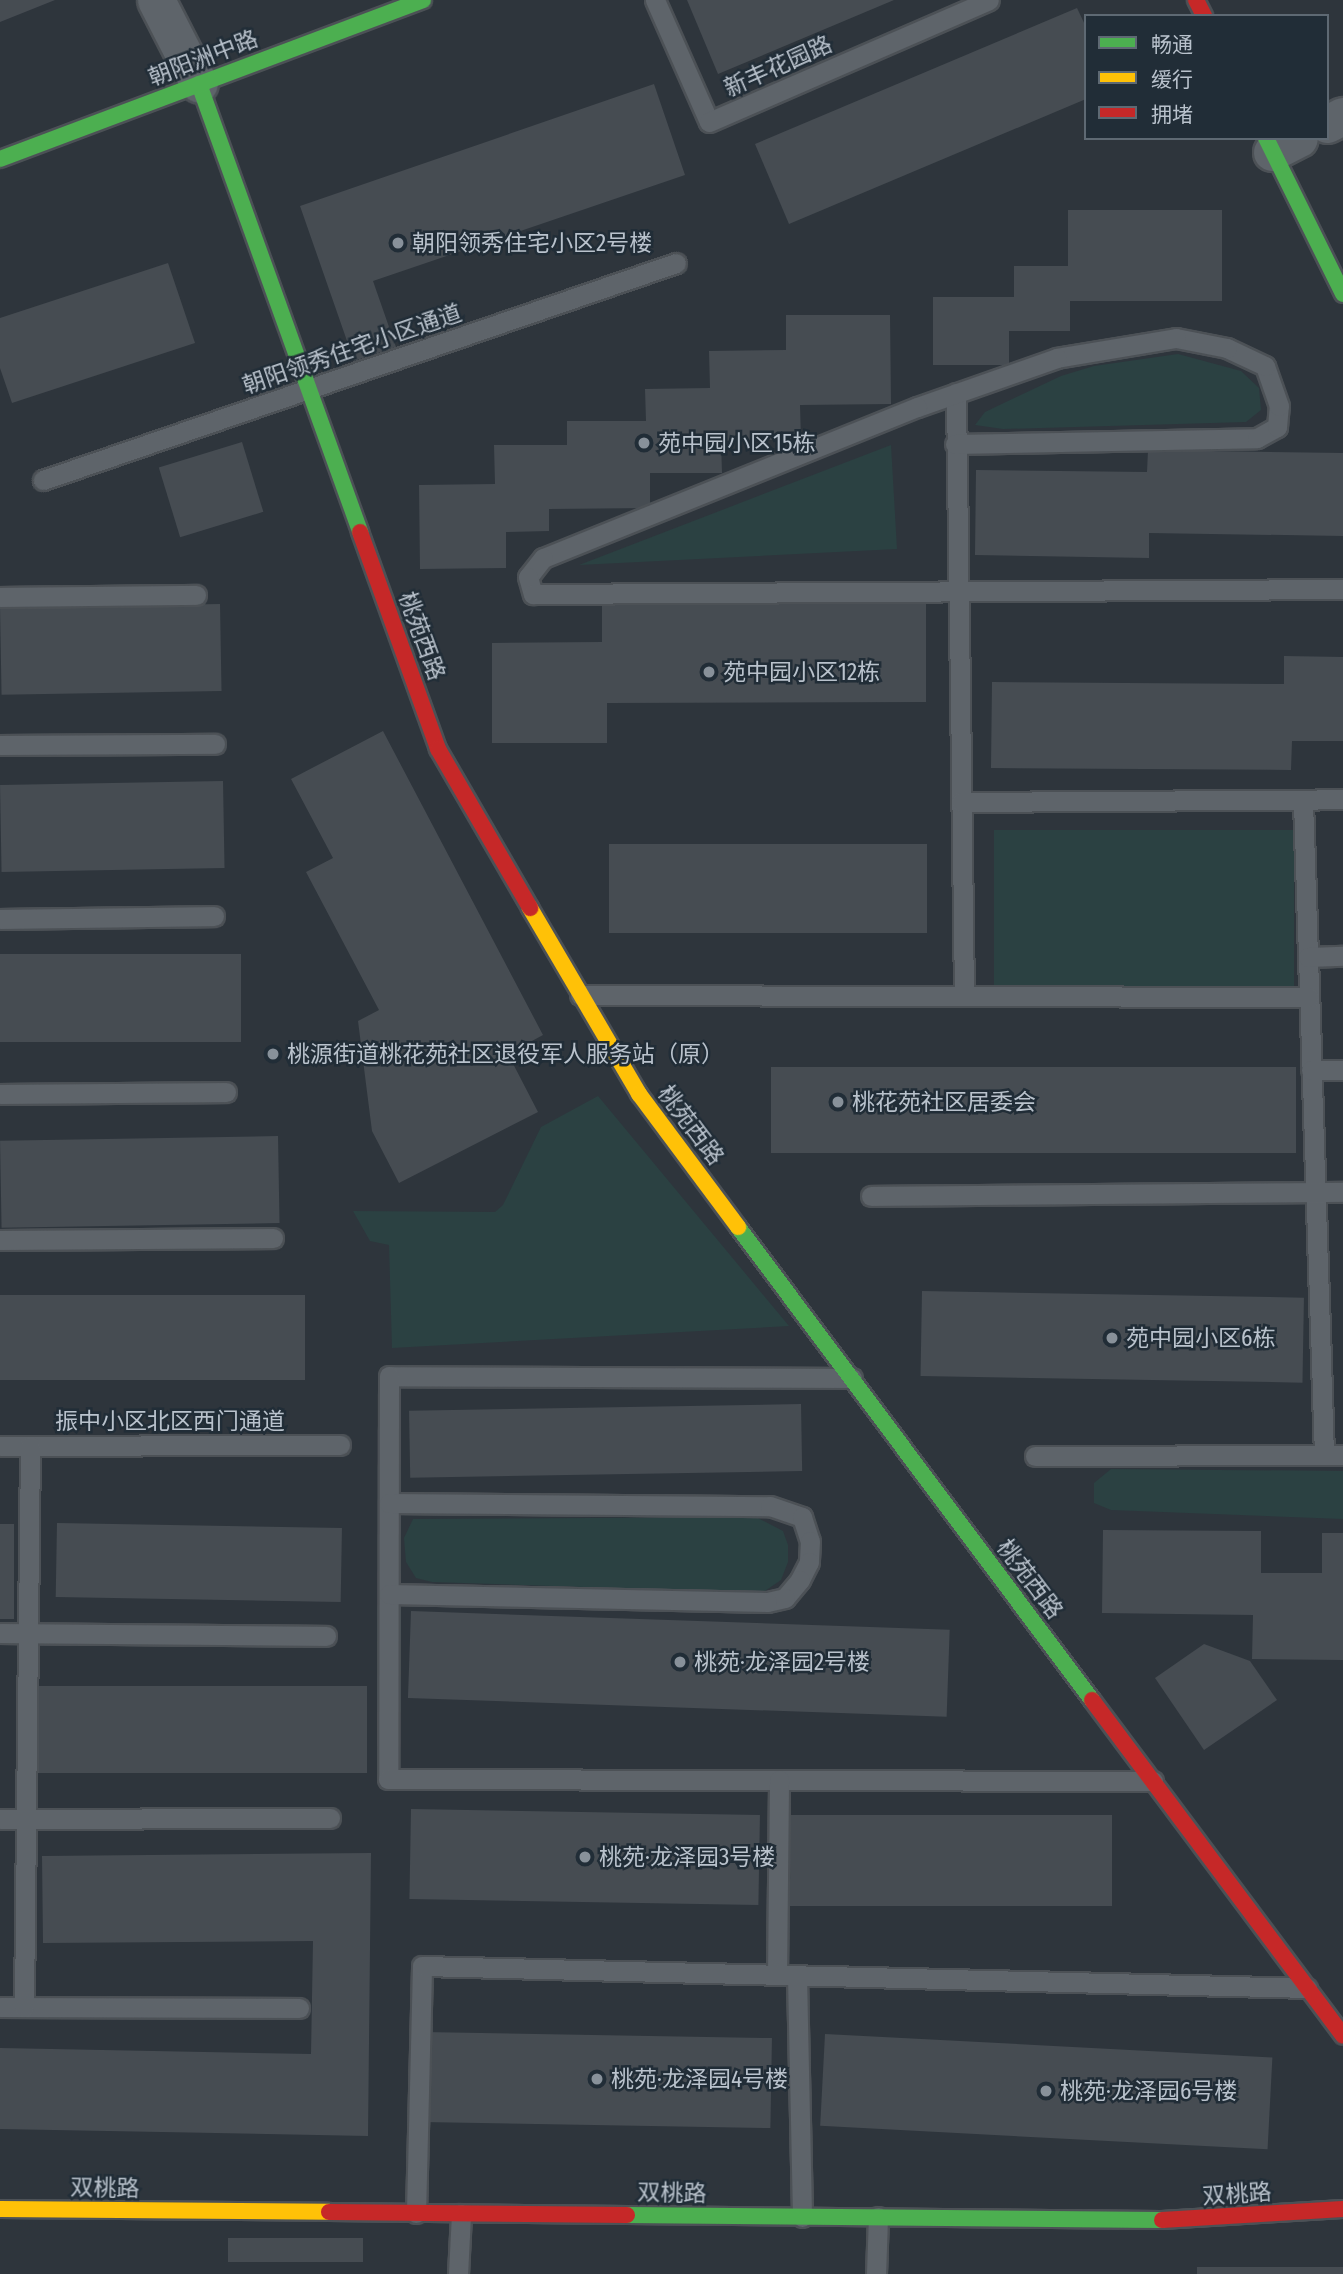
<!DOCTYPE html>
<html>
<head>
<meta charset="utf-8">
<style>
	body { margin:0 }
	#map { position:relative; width:1343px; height:2274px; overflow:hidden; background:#2e353c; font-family:"Fira Sans Condensed","Noto Sans SC",sans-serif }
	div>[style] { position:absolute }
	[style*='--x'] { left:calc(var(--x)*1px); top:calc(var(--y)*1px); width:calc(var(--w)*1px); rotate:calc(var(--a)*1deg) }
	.green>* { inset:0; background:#2b4142; transform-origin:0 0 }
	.building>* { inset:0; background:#464c52; transform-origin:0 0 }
	.roads { filter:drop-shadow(2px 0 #4c5156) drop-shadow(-2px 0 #4c5156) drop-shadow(0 2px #4c5156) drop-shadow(0 -2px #4c5156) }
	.lane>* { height:19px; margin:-9.5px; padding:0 9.5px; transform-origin:9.5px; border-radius:9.5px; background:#5e646a }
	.street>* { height:37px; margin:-18.5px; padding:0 18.5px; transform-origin:18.5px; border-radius:18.5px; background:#5e646a }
	.fast>* { height:16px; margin:-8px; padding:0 8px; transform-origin:8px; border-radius:8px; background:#4caf50 }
	.slow>* { height:16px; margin:-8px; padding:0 8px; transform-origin:8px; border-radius:8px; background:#ffc107 }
	.jam>* { height:16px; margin:-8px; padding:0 8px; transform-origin:8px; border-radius:8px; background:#c62828 }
	.dots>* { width:19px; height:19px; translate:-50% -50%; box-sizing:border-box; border:4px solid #212d37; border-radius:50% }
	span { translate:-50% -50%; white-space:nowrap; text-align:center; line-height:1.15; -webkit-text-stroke:5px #212d37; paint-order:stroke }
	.street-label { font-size:23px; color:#b9c2cc }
	.poi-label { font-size:23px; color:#b9c2cc }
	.left { translate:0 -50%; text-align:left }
	.legend { position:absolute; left:1084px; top:14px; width:245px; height:126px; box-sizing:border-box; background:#212d37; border:2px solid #5e6973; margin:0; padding:9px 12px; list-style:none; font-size:21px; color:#b9c2cc }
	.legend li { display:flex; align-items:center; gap:14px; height:35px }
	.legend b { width:35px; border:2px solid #5e6973 }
</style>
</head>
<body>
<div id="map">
	<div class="green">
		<div style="clip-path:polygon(1178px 354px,1241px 371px,1259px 388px,1261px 410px,1246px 422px,1003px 429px,975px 425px,985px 412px,1061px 376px,1094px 366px)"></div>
		<div style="clip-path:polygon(891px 445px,897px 549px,579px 565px)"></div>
		<div style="left:1294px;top:830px;width:157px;height:300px;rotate:90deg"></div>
		<div style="clip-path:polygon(598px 1096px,789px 1326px,392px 1348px,389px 1245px,370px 1241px,353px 1211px,495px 1212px,503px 1205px,541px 1127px)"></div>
		<div style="clip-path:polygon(1111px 1469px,1343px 1471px,1343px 1519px,1111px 1510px,1094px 1503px,1094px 1483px)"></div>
		<div style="clip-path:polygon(756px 1517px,783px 1531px,788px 1545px,788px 1562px,781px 1580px,762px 1593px,432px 1582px,416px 1578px,406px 1562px,404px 1538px,413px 1519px)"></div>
	</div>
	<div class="building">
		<div style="clip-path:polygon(0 0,55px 0,0 22px)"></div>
		<div style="clip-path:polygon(687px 0,894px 0,718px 74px)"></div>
		<div style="clip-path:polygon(1077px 8px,1086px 27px,1086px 99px,789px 224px,755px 144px)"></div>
		<div style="clip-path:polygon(654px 84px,685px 175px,373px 281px,396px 347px,354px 361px,300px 206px)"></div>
		<div style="clip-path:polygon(1068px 210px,1222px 210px,1222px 301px,1070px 301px,1070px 331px,1009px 331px,1009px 365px,933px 365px,933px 297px,1014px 297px,1014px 266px,1068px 266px)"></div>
		<div style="clip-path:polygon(168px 263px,195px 343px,12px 403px,0 368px,0 318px)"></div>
		<div style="clip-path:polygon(786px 315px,890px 315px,891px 404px,800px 405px,801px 439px,721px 441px,722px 473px,650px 473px,650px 508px,549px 509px,549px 531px,506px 532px,506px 568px,420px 569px,419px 485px,495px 484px,494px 445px,567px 445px,567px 421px,646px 421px,645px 389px,710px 388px,709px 351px,786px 350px)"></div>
		<div style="left:242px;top:442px;width:73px;height:87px;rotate:73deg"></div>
		<div style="clip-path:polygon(1148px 450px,1343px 453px,1343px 536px,1149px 533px,1149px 558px,975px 555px,976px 470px,1147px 472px)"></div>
		<div style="clip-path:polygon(926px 601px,926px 702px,607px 703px,607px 743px,492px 743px,492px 643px,602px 642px,602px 603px)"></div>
		<div style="left:220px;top:604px;width:87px;height:220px;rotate:89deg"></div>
		<div style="clip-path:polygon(1284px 656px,1343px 657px,1343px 741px,1292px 741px,1291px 770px,991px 768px,992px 682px,1284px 684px)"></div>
		<div style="clip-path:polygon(383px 731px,543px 1035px,508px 1054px,538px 1112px,399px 1183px,372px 1131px,358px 1021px,379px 1010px,306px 872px,333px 858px,291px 779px)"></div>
		<div style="left:223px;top:781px;width:87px;height:223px;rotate:89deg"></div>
		<div style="left:609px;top:844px;width:318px;height:89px"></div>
		<div style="left:241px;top:954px;width:88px;height:241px;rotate:90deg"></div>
		<div style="left:771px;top:1067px;width:525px;height:86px"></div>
		<div style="left:278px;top:1136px;width:87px;height:278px;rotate:89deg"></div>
		<div style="left:922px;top:1291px;width:382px;height:85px;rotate:1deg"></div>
		<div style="left:0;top:1295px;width:305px;height:85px"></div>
		<div style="left:801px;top:1404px;width:67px;height:392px;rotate:89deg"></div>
		<div style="left:57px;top:1523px;width:285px;height:74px;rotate:1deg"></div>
		<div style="left:0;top:1524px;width:14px;height:95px"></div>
		<div style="clip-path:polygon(1103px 1530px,1261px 1531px,1261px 1573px,1322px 1573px,1322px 1533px,1343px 1533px,1343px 1660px,1252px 1659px,1253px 1615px,1102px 1613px)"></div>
		<div style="left:411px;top:1611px;width:539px;height:87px;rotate:2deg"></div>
		<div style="clip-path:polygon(1204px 1644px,1250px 1661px,1277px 1700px,1204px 1750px,1155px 1678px)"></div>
		<div style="left:367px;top:1686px;width:87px;height:330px;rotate:90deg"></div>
		<div style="left:411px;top:1809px;width:349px;height:90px;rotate:1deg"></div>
		<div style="left:788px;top:1815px;width:324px;height:91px"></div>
		<div style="clip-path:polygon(371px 1853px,368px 2136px,0 2129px,0 2048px,311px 2054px,313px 1941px,43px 1943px,42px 1856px)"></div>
		<div style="left:423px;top:2032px;width:349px;height:90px;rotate:1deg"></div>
		<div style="left:825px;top:2034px;width:448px;height:92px;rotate:3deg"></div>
		<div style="left:363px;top:2238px;width:24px;height:135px;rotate:90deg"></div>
		<div style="left:1197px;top:2267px;width:146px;height:7px"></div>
	</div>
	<div class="roads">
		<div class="lane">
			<div style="--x:655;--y:0;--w:133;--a:66.1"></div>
			<div style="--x:709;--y:122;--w:305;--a:-23.5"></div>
			<div style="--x:956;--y:393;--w:603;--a:89.24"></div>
			<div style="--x:955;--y:444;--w:302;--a:-1.1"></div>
			<div style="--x:1257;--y:438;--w:23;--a:-29"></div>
			<div style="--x:1277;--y:427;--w:21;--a:-85"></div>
			<div style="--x:1279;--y:406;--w:42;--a:-109.3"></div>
			<div style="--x:1265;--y:366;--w:42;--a:-154.7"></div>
			<div style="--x:1227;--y:348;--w:52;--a:-168.9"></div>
			<div style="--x:1176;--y:338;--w:121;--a:170.5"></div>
			<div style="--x:1057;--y:358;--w:148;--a:160.7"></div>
			<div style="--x:917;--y:407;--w:403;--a:158"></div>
			<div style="--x:543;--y:558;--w:24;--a:128"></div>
			<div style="--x:528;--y:577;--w:18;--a:74"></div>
			<div style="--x:533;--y:594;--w:810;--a:-0.35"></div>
			<div style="--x:43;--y:480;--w:669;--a:-18.92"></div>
			<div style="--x:0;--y:597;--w:196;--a:-0.6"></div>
			<div style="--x:0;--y:745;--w:215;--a:-0.3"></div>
			<div style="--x:1303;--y:801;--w:654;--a:88.16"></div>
			<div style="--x:961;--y:802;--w:382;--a:-0.4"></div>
			<div style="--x:0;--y:919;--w:214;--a:-0.8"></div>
			<div style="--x:1308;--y:957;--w:35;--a:-2"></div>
			<div style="--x:580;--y:995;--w:729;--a:0.16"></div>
			<div style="--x:1311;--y:1070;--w:32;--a:0"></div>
			<div style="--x:0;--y:1094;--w:226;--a:-0.5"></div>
			<div style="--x:871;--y:1196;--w:472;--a:-0.5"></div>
			<div style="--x:0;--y:1240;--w:273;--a:-0.4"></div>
			<div style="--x:852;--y:1378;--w:463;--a:-179.8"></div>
			<div style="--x:389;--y:1376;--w:403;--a:90.1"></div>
			<div style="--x:388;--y:1779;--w:765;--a:0.15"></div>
			<div style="--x:0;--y:1446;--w:340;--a:-0.2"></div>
			<div style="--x:1035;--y:1456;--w:308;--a:-0.2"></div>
			<div style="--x:389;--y:1503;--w:381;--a:0.5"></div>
			<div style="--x:770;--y:1506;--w:34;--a:19"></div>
			<div style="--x:802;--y:1517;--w:25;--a:72"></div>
			<div style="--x:810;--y:1541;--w:21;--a:93"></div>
			<div style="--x:809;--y:1562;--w:20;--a:117"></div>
			<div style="--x:800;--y:1580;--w:23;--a:130"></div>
			<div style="--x:785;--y:1598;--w:18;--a:167"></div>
			<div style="--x:767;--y:1602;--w:378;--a:-178.8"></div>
			<div style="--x:0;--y:1633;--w:326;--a:0.5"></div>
			<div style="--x:0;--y:1819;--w:330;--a:-0.2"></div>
			<div style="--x:777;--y:1975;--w:195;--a:-89.4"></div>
			<div style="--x:797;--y:1976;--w:241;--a:88.8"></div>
			<div style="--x:0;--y:2007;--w:299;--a:0.2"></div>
			<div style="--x:24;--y:2007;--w:561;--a:-89.39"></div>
			<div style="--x:416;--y:2213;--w:247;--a:-88.6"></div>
			<div style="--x:422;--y:1966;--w:885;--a:1.42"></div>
			<div style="--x:458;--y:2274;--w:60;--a:-87.1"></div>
			<div style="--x:876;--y:2274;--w:57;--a:-88"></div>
		</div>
		<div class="street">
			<div style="--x:156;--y:0;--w:94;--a:62.9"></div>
			<div style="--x:1327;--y:124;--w:18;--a:-27"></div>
			<div style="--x:1272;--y:152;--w:30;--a:-27"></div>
		</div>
		<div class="fast">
			<div style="--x:199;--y:84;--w:476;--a:70.2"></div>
			<div style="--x:1266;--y:138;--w:174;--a:63.7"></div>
			<div style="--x:0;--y:159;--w:452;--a:-20.6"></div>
			<div style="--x:738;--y:1227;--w:591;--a:53.19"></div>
			<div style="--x:627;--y:2215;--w:535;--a:0.54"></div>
		</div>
		<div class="slow">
			<div style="--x:530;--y:908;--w:216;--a:59.6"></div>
			<div style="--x:639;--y:1094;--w:166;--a:53.3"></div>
			<div style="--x:0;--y:2209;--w:329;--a:0.5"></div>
		</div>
		<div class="jam">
			<div style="--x:1196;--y:0;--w:18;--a:63"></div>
			<div style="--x:360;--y:532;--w:231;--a:70.2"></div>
			<div style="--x:438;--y:749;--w:184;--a:59.9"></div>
			<div style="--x:1092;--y:1700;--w:419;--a:53.2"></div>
			<div style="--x:329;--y:2212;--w:298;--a:0.6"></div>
			<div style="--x:1162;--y:2220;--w:181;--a:-3.5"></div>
		</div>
	</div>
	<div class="dots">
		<div style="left:398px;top:243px;background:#88919a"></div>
		<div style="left:644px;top:443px;background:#88919a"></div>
		<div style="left:709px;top:672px;background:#88919a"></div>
		<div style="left:273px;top:1054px;background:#88919a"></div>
		<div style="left:838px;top:1102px;background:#88919a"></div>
		<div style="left:1112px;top:1338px;background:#88919a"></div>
		<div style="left:680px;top:1662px;background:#88919a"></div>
		<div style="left:585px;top:1857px;background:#88919a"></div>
		<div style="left:597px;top:2079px;background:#88919a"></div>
		<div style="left:1046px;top:2091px;background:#88919a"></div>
	</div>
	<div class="street-label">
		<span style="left:203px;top:58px;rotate:-21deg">朝阳洲中路</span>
		<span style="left:778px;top:66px;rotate:-24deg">新丰花园路</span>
		<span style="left:352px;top:349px;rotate:-19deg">朝阳领秀住宅小区通道</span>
		<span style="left:422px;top:636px;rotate:70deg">桃苑西路</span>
		<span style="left:691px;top:1125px;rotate:53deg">桃苑西路</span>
		<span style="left:170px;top:1421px">振中小区北区西门通道</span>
		<span style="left:1030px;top:1579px;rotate:53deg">桃苑西路</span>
		<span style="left:105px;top:2188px;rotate:1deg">双桃路</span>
		<span style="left:672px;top:2193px;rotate:1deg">双桃路</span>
		<span style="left:1237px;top:2194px;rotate:-4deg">双桃路</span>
	</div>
	<div class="poi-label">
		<span class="left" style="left:412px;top:243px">朝阳领秀住宅小区2号楼</span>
		<span class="left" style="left:658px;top:443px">苑中园小区15栋</span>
		<span class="left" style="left:723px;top:672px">苑中园小区12栋</span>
		<span class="left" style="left:287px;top:1054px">桃源街道桃花苑社区退役军人服务站（原）</span>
		<span class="left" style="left:852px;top:1102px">桃花苑社区居委会</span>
		<span class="left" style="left:1126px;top:1338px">苑中园小区6栋</span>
		<span class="left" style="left:694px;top:1662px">桃苑·龙泽园2号楼</span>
		<span class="left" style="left:599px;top:1857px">桃苑·龙泽园3号楼</span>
		<span class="left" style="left:611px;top:2079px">桃苑·龙泽园4号楼</span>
		<span class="left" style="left:1060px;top:2091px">桃苑·龙泽园6号楼</span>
	</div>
	<ul class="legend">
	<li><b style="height:9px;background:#4caf50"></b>畅通</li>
	<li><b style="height:9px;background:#ffc107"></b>缓行</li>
	<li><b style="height:9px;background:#c62828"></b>拥堵</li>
	</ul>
</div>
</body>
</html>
